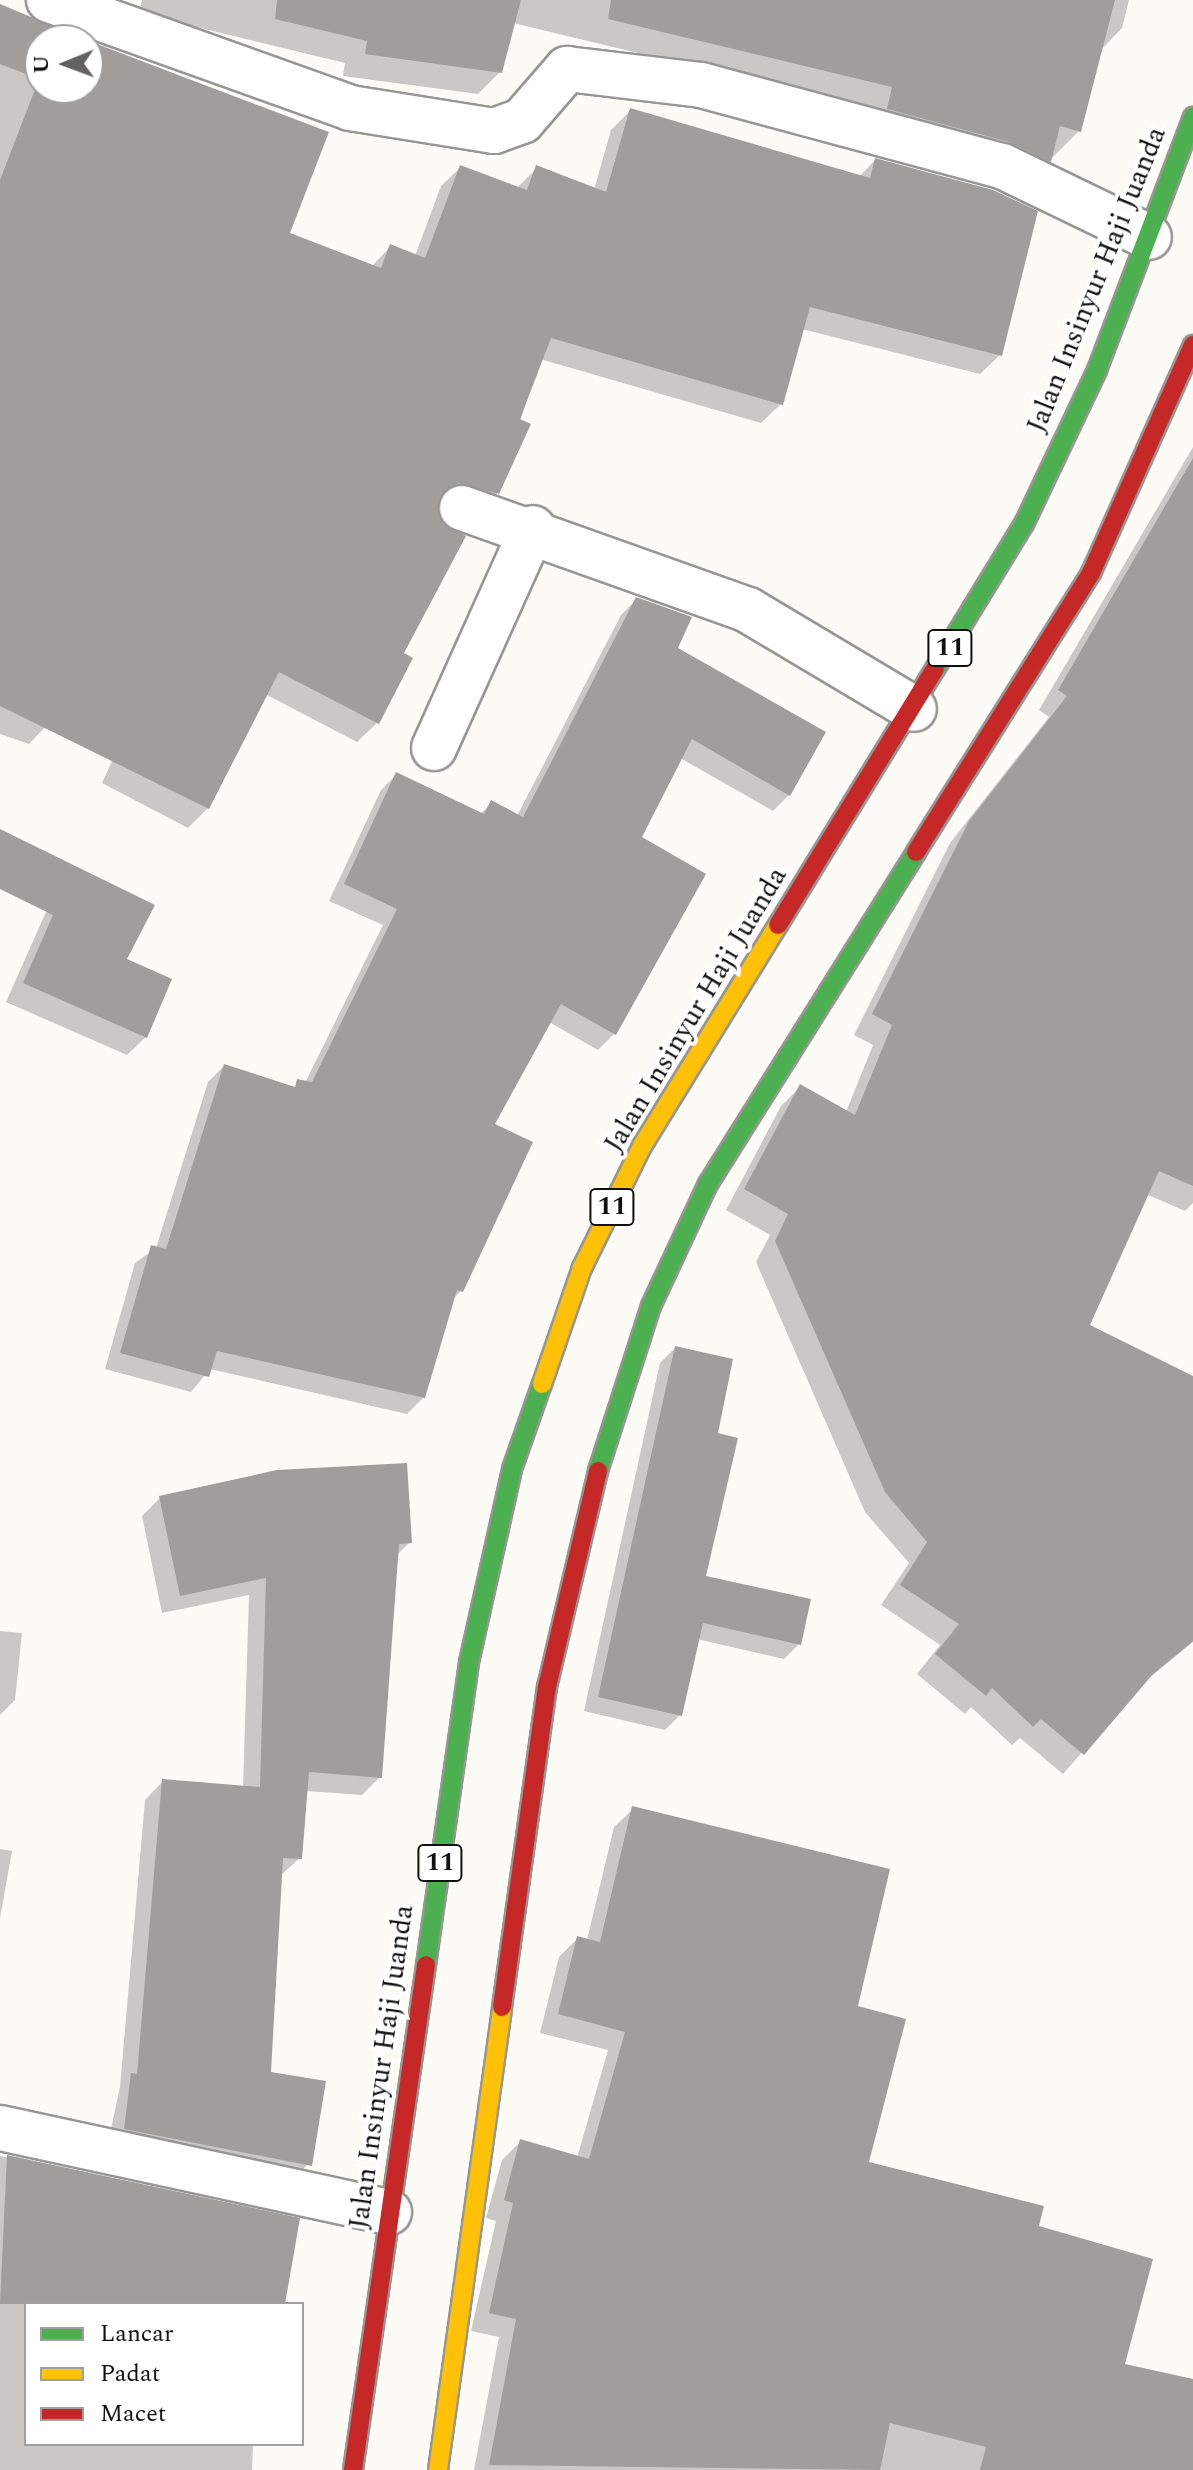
<!DOCTYPE html>
<html>
<head>
<meta charset="utf-8">
<style>
	body { margin:0 }
	#map { position:relative; width:1193px; height:2470px; overflow:hidden; background:#fcfbf6; font-family:Spectral,serif }
	div>[style] { position:absolute }
	[style*='--x'] { left:calc(var(--x)*1px); top:calc(var(--y)*1px); width:calc(var(--w)*1px); rotate:calc(var(--a)*1deg) }
	.shadow>* { inset:0; background:#0003 }
	.building>* { inset:0; background:#a09e9b }
	.roads { filter:drop-shadow(2px 0 #969694) drop-shadow(-2px 0 #969694) drop-shadow(0 2px #969694) drop-shadow(0 -2px #969694) }
	.street>* { height:44px; margin:-22px; padding:0 22px; transform-origin:22px; border-radius:22px; background:#fffefe }
	.fast>* { height:18px; margin:-9px; padding:0 9px; transform-origin:9px; border-radius:9px; background:#4caf50 }
	.slow>* { height:18px; margin:-9px; padding:0 9px; transform-origin:9px; border-radius:9px; background:#ffc107 }
	.jam>* { height:18px; margin:-9px; padding:0 9px; transform-origin:9px; border-radius:9px; background:#c62828 }
	span { translate:-50% -50%; white-space:nowrap; text-align:center; line-height:1.15; -webkit-text-stroke:8px #fff; paint-order:stroke }
	.shield-label span { padding:2px 6px; background:#fff; border:2px solid; border-radius:6px; -webkit-text-stroke-width:0 }
	.shield-label { font-size:26px; color:#101010; font-weight:700 }
	.street-label { font-size:28px; color:#101010 }
	.legend { position:absolute; left:24px; top:2302px; width:280px; height:144px; box-sizing:border-box; background:#fff; border:2px solid #9f9f9f; margin:0; padding:10px 14px; list-style:none; font-size:24px; color:#101010 }
	.legend li { display:flex; align-items:center; gap:16px; height:40px }
	.legend b { width:40px; border:2px solid #9f9f9f }
	.north { position:absolute; left:24px; top:24px; width:80px; height:80px; box-sizing:border-box; background:#fff; border:2px solid #9f9f9f; border-radius:50%; rotate:269deg; font-size:22px; font-weight:700; line-height:32px; text-align:center; color:#101010 }
	.north::after { content:''; display:block; margin:auto; width:28px; height:36px; background:#636260; clip-path:polygon(50% 0,100% 100%,50% 72%,0 100%) }
</style>
</head>
<body>
<div id="map">
	<div class="shadow">
		<div style="clip-path:polygon(142px 0,1129px 0,1122px 28px,1099px 52px,1079px 131px,1027px 183px,871px 109px,513px 23px,500px 72px,478px 94px,343px 76px,345px 63px,139px 13px)"></div>
		<div style="clip-path:polygon(0 6px,87px 40px,40px 40px,40px 88px,88px 88px,88px 40px,327px 133px,287px 234px,371px 267px,391px 246px,415px 256px,441px 186px,461px 167px,517px 188px,537px 168px,594px 190px,611px 130px,630px 111px,859px 177px,875px 160px,1000px 355px,980px 374px,802px 329px,781px 404px,761px 423px,540px 359px,497px 493px,477px 513px,437px 502px,377px 723px,357px 742px,265px 694px,208px 808px,188px 828px,102px 783px,132px 717px,48px 724px,29px 744px,0 734px)"></div>
		<div style="clip-path:polygon(1193px 447px,1193px 1203px,1185px 1211px,1146px 1194px,1088px 1326px,1193px 1379px,1193px 1642px,1141px 1685px,1063px 1774px,1020px 1738px,1012px 1745px,971px 1707px,965px 1714px,917px 1674px,940px 1645px,881px 1605px,909px 1563px,865px 1512px,756px 1262px,770px 1235px,726px 1210px,781px 1106px,801px 1086px,846px 1112px,873px 1045px,854px 1035px,950px 843px,1049px 717px,1039px 710px)"></div>
		<div style="clip-path:polygon(637px 599px,789px 795px,773px 811px,680px 758px,639px 838px,614px 1034px,598px 1050px,549px 1022px,492px 1124px,461px 1291px,452px 1300px,424px 1397px,407px 1414px,210px 1369px,191px 1392px,105px 1369px,135px 1263px,156px 1248px,208px 1082px,224px 1066px,291px 1088px,305px 1083px,383px 925px,329px 901px,381px 790px,397px 774px,480px 814px,492px 803px,517px 816px,621px 615px)"></div>
		<div style="clip-path:polygon(57px 887px,125px 960px,146px 1037px,127px 1055px,6px 1002px)"></div>
		<div style="clip-path:polygon(675px 1348px,715px 1435px,704px 1577px,799px 1644px,784px 1659px,697px 1639px,680px 1715px,665px 1730px,584px 1711px,660px 1363px)"></div>
		<div style="clip-path:polygon(160px 1498px,410px 1542px,396px 1556px,380px 1777px,362px 1795px,306px 1791px,300px 1858px,280px 1876px,269px 2074px,307px 2165px,289px 2183px,107px 2147px,120px 2087px,145px 1800px,163px 1781px,243px 1788px,249px 1595px,162px 1613px,142px 1516px)"></div>
		<div style="clip-path:polygon(0 1631px,22px 1633px,15px 1700px,0 1715px)"></div>
		<div style="clip-path:polygon(633px 1809px,855px 2007px,866px 2163px,1036px 2228px,1122px 2365px,1193px 2381px,1193px 2470px,474px 2470px,499px 2337px,471px 2331px,496px 2221px,486px 2218px,502px 2160px,520px 2142px,577px 2158px,608px 2050px,540px 2033px,559px 1957px,578px 1938px,587px 1940px,614px 1827px)"></div>
		<div style="clip-path:polygon(0 1849px,12px 1851px,0 1918px)"></div>
		<div style="clip-path:polygon(0 2156px,298px 2220px,276px 2304px,26px 2304px,26px 2444px,253px 2444px,252px 2470px,0 2470px)"></div>
	</div>
	<div class="building">
		<div style="clip-path:polygon(277px 0,521px 0,502px 73px,365px 54px,367px 41px,275px 19px)"></div>
		<div style="clip-path:polygon(611px 0,1115px 0,1081px 132px,1060px 126px,1051px 162px,1009px 142px,887px 109px,892px 87px,608px 19px)"></div>
		<div style="clip-path:polygon(0 4px,86px 40px,40px 40px,40px 88px,88px 88px,88px 41px,329px 132px,290px 233px,381px 268px,390px 244px,425px 258px,460px 165px,527px 190px,536px 165px,606px 192px,630px 108px,870px 178px,875px 158px,993px 190px,1038px 211px,1002px 356px,810px 307px,783px 405px,551px 338px,520px 419px,531px 424px,499px 494px,458px 483px,439px 499px,443px 524px,466px 536px,404px 653px,413px 658px,379px 724px,279px 672px,209px 809px,0 706px,0 180px,39px 79px,0 64px)"></div>
		<div style="clip-path:polygon(1193px 458px,1193px 1186px,1159px 1171px,1090px 1325px,1193px 1376px,1193px 1641px,1153px 1674px,1084px 1755px,1041px 1719px,1033px 1727px,992px 1688px,986px 1696px,935px 1654px,959px 1624px,900px 1585px,927px 1542px,885px 1492px,775px 1241px,788px 1214px,744px 1189px,800px 1084px,855px 1115px,892px 1025px,872px 1014px,969px 821px,1067px 696px,1058px 690px)"></div>
		<div style="clip-path:polygon(636px 597px,692px 617px,678px 648px,826px 732px,790px 796px,692px 739px,642px 837px,706px 874px,616px 1035px,561px 1004px,495px 1124px,533px 1142px,463px 1292px,457px 1290px,425px 1398px,217px 1351px,209px 1377px,120px 1353px,151px 1245px,166px 1249px,224px 1064px,295px 1087px,297px 1079px,312px 1082px,397px 909px,344px 884px,396px 772px,484px 814px,491px 800px,523px 817px)"></div>
		<div style="clip-path:polygon(0 829px,155px 905px,127px 959px,172px 979px,147px 1038px,23px 983px,53px 915px,0 889px)"></div>
		<div style="clip-path:polygon(675px 1346px,733px 1359px,718px 1433px,738px 1438px,706px 1576px,811px 1599px,801px 1645px,703px 1623px,682px 1716px,598px 1697px)"></div>
		<div style="clip-path:polygon(407px 1463px,412px 1543px,399px 1544px,382px 1778px,309px 1772px,302px 1859px,283px 1858px,271px 2072px,326px 2081px,312px 2166px,124px 2129px,131px 2073px,137px 2074px,162px 1779px,260px 1787px,266px 1578px,180px 1596px,159px 1496px,277px 1470px)"></div>
		<div style="clip-path:polygon(632px 1806px,890px 1869px,858px 2006px,906px 2019px,869px 2162px,1044px 2206px,1039px 2226px,1153px 2259px,1125px 2364px,1193px 2379px,1193px 2470px,980px 2470px,986px 2447px,890px 2423px,880px 2470px,489px 2465px,516px 2319px,489px 2313px,513px 2203px,504px 2200px,520px 2139px,589px 2159px,625px 2032px,558px 2014px,577px 1936px,600px 1942px)"></div>
		<div style="clip-path:polygon(7px 2155px,300px 2218px,285px 2304px,0 2304px)"></div>
	</div>
	<div class="roads">
		<div class="street">
			<div style="--x:49;--y:0;--w:320;--a:19.7"></div>
			<div style="--x:350;--y:108;--w:146;--a:9.1"></div>
			<div style="--x:494;--y:131;--w:30;--a:-20"></div>
			<div style="--x:522;--y:121;--w:69;--a:-49.1"></div>
			<div style="--x:567;--y:69;--w:135;--a:6.8"></div>
			<div style="--x:701;--y:85;--w:312;--a:15.1"></div>
			<div style="--x:1002;--y:166;--w:163;--a:25.8"></div>
			<div style="--x:462;--y:508;--w:304;--a:19.6"></div>
			<div style="--x:748;--y:610;--w:193;--a:30.8"></div>
			<div style="--x:434;--y:748;--w:241;--a:-65.8"></div>
			<div style="--x:0;--y:2128;--w:398;--a:12.2"></div>
		</div>
		<div class="fast">
			<div style="--x:935;--y:669;--w:170;--a:-58.5"></div>
			<div style="--x:1024;--y:524;--w:170;--a:-64.6"></div>
			<div style="--x:1097;--y:370;--w:271;--a:-69.2"></div>
			<div style="--x:598;--y:1471;--w:173;--a:-72.2"></div>
			<div style="--x:651;--y:1306;--w:135;--a:-65"></div>
			<div style="--x:708;--y:1184;--w:392;--a:-57.9"></div>
			<div style="--x:426;--y:1965;--w:306;--a:-81.9"></div>
			<div style="--x:469;--y:1662;--w:198;--a:-77.4"></div>
			<div style="--x:512;--y:1469;--w:90;--a:-70.6"></div>
		</div>
		<div class="slow">
			<div style="--x:542;--y:1384;--w:123;--a:-71"></div>
			<div style="--x:582;--y:1268;--w:136;--a:-63.8"></div>
			<div style="--x:642;--y:1146;--w:259;--a:-58.4"></div>
			<div style="--x:438;--y:2470;--w:467;--a:-82.1"></div>
		</div>
		<div class="jam">
			<div style="--x:916;--y:852;--w:329;--a:-57.9"></div>
			<div style="--x:1091;--y:573;--w:250;--a:-65.9"></div>
			<div style="--x:778;--y:925;--w:300;--a:-58.5"></div>
			<div style="--x:502;--y:2007;--w:323;--a:-82"></div>
			<div style="--x:547;--y:1687;--w:222;--a:-76.7"></div>
			<div style="--x:353;--y:2470;--w:510;--a:-81.77"></div>
		</div>
	</div>
	<div class="shield-label">
		<span style="left:950px;top:648px">11</span>
		<span style="left:612px;top:1207px">11</span>
		<span style="left:440px;top:1863px">11</span>
	</div>
	<div class="street-label">
		<span style="left:1097px;top:280px;rotate:-68deg">Jalan Insinyur Haji Juanda</span>
		<span style="left:696px;top:1010px;rotate:-59deg">Jalan Insinyur Haji Juanda</span>
		<span style="left:382px;top:2067px;rotate:-82deg">Jalan Insinyur Haji Juanda</span>
	</div>
	<ul class="legend">
	<li><b style="height:10px;background:#4caf50"></b>Lancar</li>
	<li><b style="height:10px;background:#ffc107"></b>Padat</li>
	<li><b style="height:10px;background:#c62828"></b>Macet</li>
	</ul>
	<div class="north">U</div>
</div>
</body>
</html>
